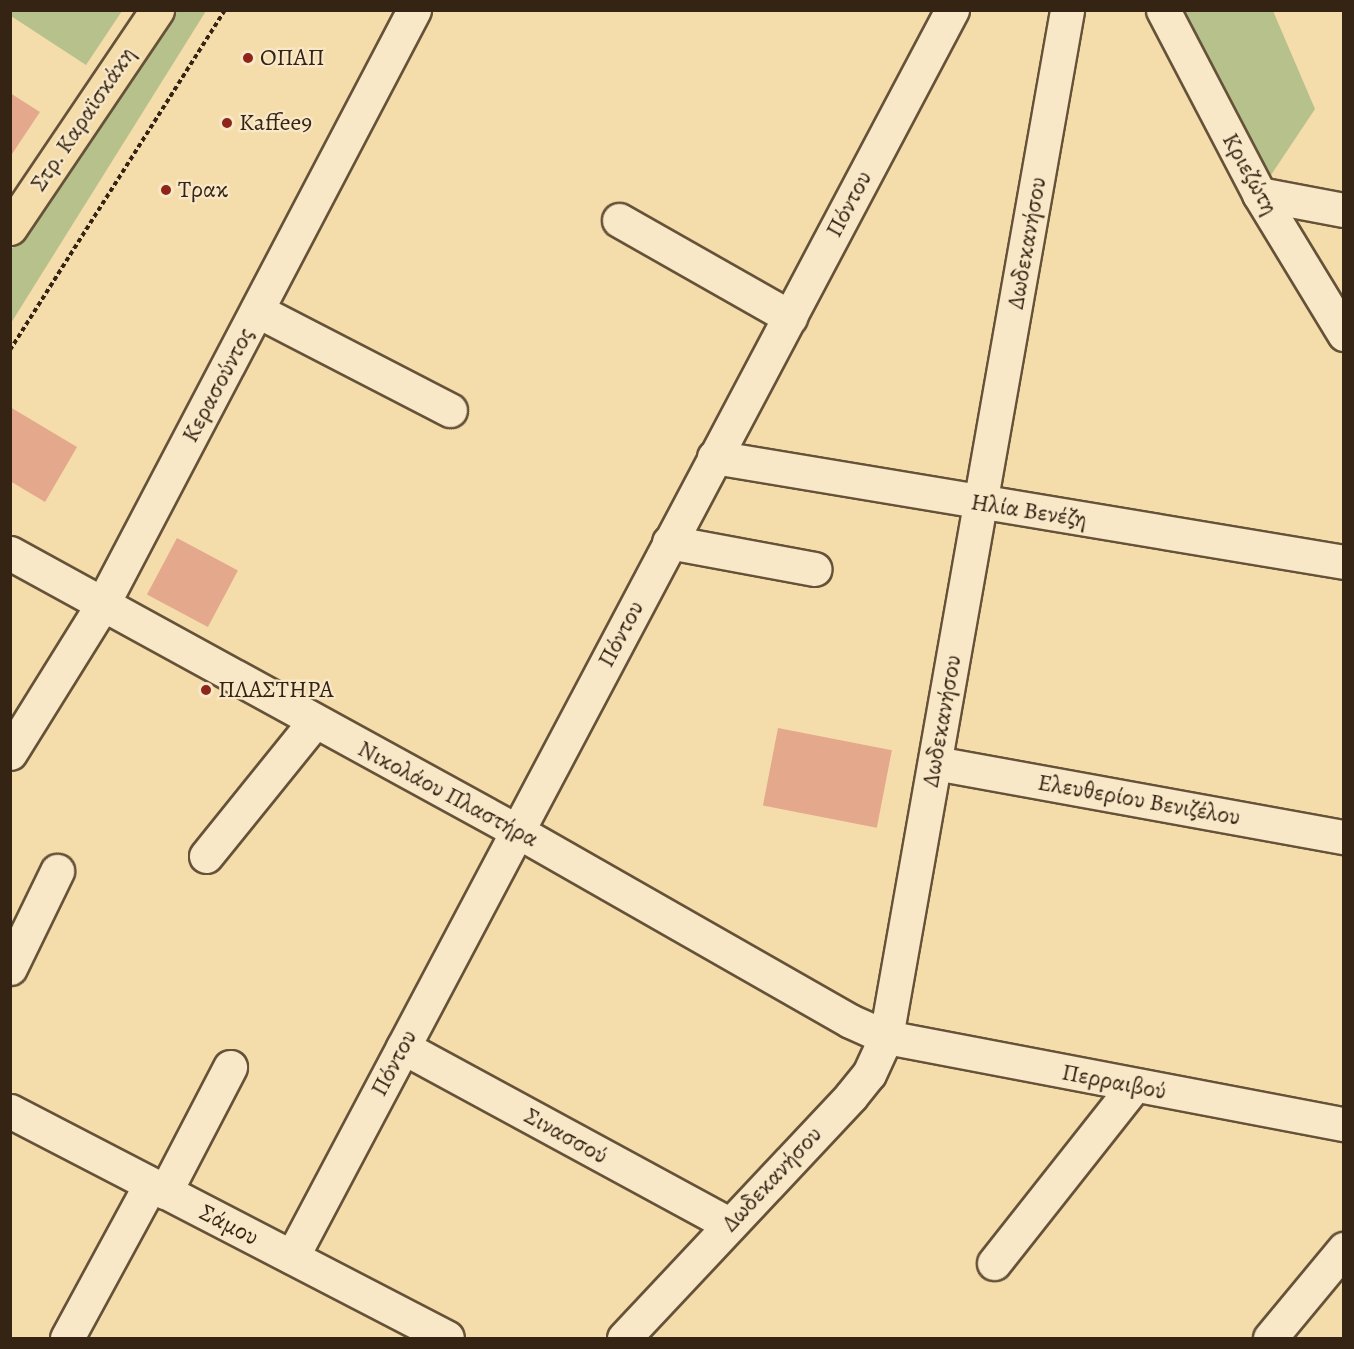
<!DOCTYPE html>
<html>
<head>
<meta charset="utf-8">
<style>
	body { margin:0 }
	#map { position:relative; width:1354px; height:1349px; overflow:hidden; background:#f5dcab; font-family:Alegreya,serif }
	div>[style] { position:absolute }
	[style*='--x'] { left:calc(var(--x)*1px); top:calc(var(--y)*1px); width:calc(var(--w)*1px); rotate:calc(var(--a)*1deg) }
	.green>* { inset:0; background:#b7c18c }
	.building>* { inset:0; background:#e4a88d; transform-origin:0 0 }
	.path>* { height:4px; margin-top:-2px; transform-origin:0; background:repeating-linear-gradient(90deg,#352413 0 4.5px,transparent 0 7.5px) }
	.roads { filter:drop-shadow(2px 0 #655239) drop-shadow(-2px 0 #655239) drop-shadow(0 2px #655239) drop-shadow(0 -2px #655239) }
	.minor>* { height:33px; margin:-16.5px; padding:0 16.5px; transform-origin:16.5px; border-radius:16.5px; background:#f8e8c8 }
	.major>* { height:33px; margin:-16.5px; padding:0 16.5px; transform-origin:16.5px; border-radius:16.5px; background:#f5dcab }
	.dots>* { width:16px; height:16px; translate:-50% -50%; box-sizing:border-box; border:3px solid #f8e8c8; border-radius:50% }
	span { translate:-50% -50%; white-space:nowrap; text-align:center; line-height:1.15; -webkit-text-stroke:4.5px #f8e8c8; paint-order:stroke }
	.poi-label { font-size:24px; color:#352413 }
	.left { translate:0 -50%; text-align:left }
	.street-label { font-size:24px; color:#352413 }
	.frame { position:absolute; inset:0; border:12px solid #352413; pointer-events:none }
</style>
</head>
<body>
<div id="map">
	<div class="green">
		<div style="clip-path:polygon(10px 11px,11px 10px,122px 11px,86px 65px,11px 16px)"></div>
		<div style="clip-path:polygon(175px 11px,206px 11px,11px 323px,11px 250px)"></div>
		<div style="clip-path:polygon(1175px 11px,1273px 11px,1315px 109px,1269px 178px)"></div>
	</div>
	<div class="building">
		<div style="clip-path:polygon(10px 93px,40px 112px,10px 157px)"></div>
		<div style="clip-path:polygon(10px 407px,77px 447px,45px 502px,10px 481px)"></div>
		<div style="left:177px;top:538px;width:69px;height:64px;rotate:28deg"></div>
		<div style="left:778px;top:728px;width:116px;height:79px;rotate:11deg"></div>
	</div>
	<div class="path">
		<div style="--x:10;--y:350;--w:402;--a:-57.7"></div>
	</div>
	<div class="roads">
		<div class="minor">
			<div style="--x:1163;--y:10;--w:208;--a:62.4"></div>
			<div style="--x:1259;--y:194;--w:164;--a:58.7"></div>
			<div style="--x:1259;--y:194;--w:86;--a:10.7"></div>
			<div style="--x:619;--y:220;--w:197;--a:29.6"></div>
			<div style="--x:258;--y:311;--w:216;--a:27.3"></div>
			<div style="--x:714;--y:457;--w:639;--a:9.46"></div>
			<div style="--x:669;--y:542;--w:148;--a:10.5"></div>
			<div style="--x:10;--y:553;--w:578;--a:28.74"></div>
			<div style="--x:517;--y:831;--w:383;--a:29.7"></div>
			<div style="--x:850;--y:1021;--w:39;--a:24"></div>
			<div style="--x:886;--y:1037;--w:466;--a:10.8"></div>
			<div style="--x:10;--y:753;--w:174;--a:-58.1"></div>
			<div style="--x:102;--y:605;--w:672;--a:-62.33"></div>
			<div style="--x:935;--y:763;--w:416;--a:10.3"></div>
			<div style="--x:206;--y:856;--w:172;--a:-51.1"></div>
			<div style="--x:10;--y:968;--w:108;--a:-64.1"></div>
			<div style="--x:403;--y:1047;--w:371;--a:28.5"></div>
			<div style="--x:10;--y:1111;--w:492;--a:27.4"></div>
			<div style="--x:165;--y:1192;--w:141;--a:-62.5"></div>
			<div style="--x:292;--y:1257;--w:1411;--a:-62.11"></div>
			<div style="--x:994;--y:1263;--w:226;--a:-51.7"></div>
			<div style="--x:67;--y:1338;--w:174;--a:-61.5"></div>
			<div style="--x:624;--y:1338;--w:332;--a:-46.8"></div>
			<div style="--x:851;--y:1096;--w:28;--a:-51"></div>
			<div style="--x:869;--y:1074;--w:41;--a:-65.3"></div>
			<div style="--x:886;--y:1037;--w:1043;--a:-80"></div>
			<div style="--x:1270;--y:1338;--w:116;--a:-50.3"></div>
		</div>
		<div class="major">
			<div style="--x:10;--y:228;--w:263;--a:-56"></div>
		</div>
	</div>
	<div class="dots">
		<div style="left:248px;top:58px;background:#8f2418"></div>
		<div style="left:227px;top:123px;background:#8f2418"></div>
		<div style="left:166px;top:190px;background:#8f2418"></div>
		<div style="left:206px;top:690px;background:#8f2418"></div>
	</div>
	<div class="poi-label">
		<span class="left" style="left:260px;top:58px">ΟΠΑΠ</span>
		<span class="left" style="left:239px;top:123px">Kaffee9</span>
		<span class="left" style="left:178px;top:190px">Τρακ</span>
		<span class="left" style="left:218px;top:690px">ΠΛΑΣΤΗΡΑ</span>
	</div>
	<div class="street-label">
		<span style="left:83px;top:119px;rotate:-56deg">Στρ. Καραϊσκάκη</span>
		<span style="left:1250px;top:174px;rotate:61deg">Κριεζώτη</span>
		<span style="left:849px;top:204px;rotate:-62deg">Πόντου</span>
		<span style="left:1027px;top:243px;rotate:-80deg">Δωδεκανήσου</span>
		<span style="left:218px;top:385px;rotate:-62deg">Κερασούντος</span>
		<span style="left:1029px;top:511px;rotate:9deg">Ηλία Βενέζη</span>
		<span style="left:621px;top:634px;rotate:-62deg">Πόντου</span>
		<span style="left:942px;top:721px;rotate:-80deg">Δωδεκανήσου</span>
		<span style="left:448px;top:794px;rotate:28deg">Νικολάου Πλαστήρα</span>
		<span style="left:1139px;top:800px;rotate:10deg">Ελευθερίου Βενιζέλου</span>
		<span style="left:394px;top:1063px;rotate:-62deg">Πόντου</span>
		<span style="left:1114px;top:1082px;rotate:11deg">Περραιβού</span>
		<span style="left:566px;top:1136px;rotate:29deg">Σινασσού</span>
		<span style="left:772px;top:1179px;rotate:-47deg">Δωδεκανήσου</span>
		<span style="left:229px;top:1225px;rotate:27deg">Σάμου</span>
	</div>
	<div class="frame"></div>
</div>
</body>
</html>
